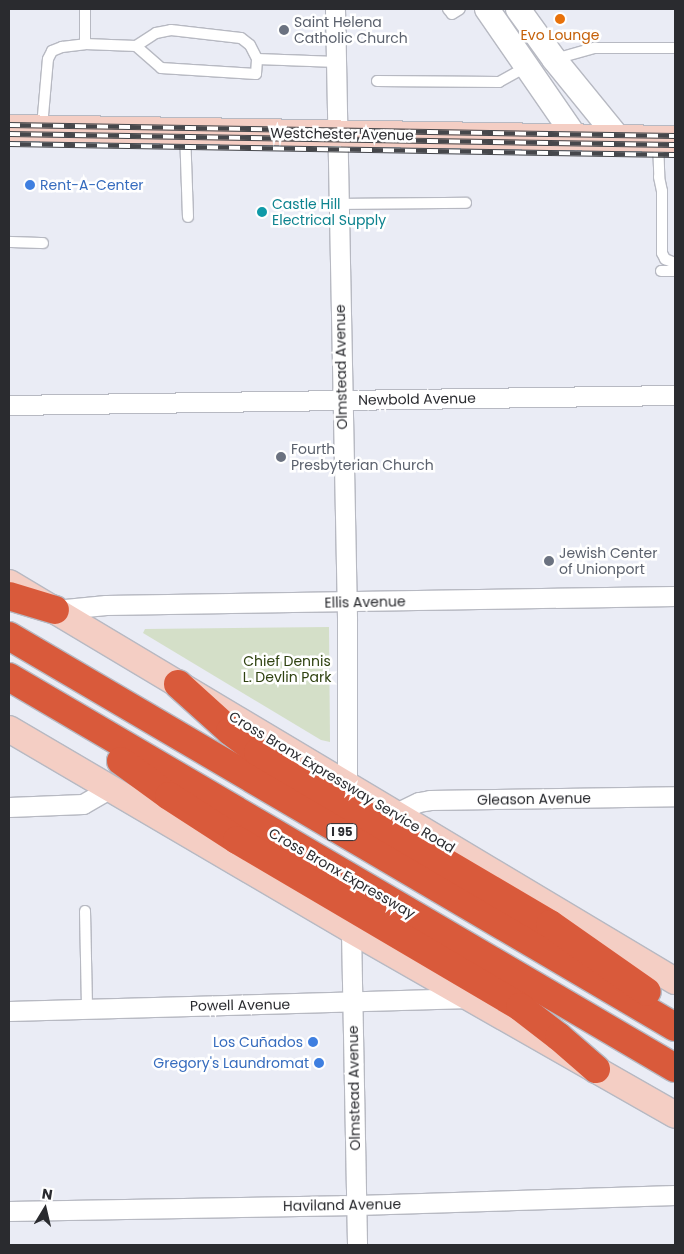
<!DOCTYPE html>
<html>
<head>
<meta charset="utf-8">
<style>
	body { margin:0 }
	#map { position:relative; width:684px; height:1254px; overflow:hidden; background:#eaecf5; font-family:Poppins,sans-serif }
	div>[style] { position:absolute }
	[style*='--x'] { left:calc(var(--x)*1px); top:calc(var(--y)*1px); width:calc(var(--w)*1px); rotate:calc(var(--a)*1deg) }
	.green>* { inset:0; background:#d4dfc8 }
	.roads { filter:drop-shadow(1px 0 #b7b9c2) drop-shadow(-1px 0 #b7b9c2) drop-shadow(0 1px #b7b9c2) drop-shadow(0 -1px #b7b9c2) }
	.service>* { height:10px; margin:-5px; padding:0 5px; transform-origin:5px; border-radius:5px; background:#fff }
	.minor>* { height:19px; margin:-9.5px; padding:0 9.5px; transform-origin:9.5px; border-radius:9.5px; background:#fff }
	.tertiary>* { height:24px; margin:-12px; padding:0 12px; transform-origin:12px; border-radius:12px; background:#fff }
	.secondary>* { height:26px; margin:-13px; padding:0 13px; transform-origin:13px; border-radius:13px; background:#f4cec4 }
	.motorway>* { height:28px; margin:-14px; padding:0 14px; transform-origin:14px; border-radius:14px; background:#d95a3b }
	.rail>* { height:5.5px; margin-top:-2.75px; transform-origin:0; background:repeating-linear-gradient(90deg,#fff 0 11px,#46474b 0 22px); box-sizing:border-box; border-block:1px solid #46474b }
	.dots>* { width:14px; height:14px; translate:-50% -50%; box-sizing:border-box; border:2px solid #fff; border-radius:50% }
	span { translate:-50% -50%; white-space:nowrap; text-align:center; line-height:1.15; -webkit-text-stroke:5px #fff; paint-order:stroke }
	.shield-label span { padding:1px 4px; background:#fff; border:1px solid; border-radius:4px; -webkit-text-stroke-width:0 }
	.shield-label { font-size:12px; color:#2a2b2f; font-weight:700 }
	.worship-label { font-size:14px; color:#5b616d }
	.left { translate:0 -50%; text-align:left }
	.food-label { font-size:14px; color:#c56008 }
	.street-label { font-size:14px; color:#2a2b2f }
	.shop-label { font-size:14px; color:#366cbe }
	.right { translate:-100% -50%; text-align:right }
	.culture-label { font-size:14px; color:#0d838f }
	.park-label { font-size:14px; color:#2f4210 }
	.frame { position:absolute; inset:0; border:10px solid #2a2b2f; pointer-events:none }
	.north { position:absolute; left:20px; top:1184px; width:50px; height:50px; -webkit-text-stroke:4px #fff; paint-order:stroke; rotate:9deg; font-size:14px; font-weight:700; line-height:20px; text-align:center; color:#2a2b2f }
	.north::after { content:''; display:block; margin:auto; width:18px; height:22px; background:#2a2b2f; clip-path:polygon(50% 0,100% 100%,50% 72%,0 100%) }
</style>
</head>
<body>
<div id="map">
	<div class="green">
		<div style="clip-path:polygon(329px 627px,330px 742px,321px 740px,143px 633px,145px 629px)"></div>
	</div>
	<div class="roads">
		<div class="service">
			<div style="--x:85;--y:9;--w:35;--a:90"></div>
			<div style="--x:448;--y:9;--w:6;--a:51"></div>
			<div style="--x:452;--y:14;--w:9;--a:-32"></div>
			<div style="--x:136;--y:46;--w:24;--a:-33"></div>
			<div style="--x:156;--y:33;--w:15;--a:-11"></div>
			<div style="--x:171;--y:30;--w:70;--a:6.5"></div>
			<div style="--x:241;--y:38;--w:11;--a:38"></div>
			<div style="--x:250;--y:45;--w:16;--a:63"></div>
			<div style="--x:555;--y:59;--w:41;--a:-15.8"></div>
			<div style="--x:594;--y:48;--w:81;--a:0"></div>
			<div style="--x:377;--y:81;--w:122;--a:0.5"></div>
			<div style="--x:499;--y:82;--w:33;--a:-29"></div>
			<div style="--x:42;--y:127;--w:68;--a:-85"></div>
			<div style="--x:48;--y:59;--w:9;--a:-63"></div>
			<div style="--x:52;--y:51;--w:11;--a:-22"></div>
			<div style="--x:62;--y:47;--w:23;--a:-7"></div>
			<div style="--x:85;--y:44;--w:51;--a:2.2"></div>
			<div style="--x:136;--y:46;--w:33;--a:41"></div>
			<div style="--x:161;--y:68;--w:95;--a:3.6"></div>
			<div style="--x:256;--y:74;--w:15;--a:-86"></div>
			<div style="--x:257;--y:59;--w:80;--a:2.1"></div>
			<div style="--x:185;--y:131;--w:86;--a:88"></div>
			<div style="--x:658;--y:139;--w:38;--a:88"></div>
			<div style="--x:659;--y:177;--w:14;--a:78"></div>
			<div style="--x:662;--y:191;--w:62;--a:90"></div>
			<div style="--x:662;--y:253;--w:7;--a:63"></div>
			<div style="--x:665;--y:259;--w:11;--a:22"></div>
			<div style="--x:339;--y:204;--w:127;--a:-0.5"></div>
			<div style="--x:9;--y:242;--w:34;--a:2"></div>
			<div style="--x:661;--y:271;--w:14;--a:0"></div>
			<div style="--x:85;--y:911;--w:97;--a:88.8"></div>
		</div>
		<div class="minor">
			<div style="--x:335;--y:9;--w:611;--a:88.87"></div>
			<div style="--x:347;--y:620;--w:165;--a:90"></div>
			<div style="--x:9;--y:405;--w:666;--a:-0.86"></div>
			<div style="--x:55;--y:610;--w:51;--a:-5.6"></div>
			<div style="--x:106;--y:605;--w:569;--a:-0.91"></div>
			<div style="--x:9;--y:807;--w:74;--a:-2.3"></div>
			<div style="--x:83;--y:804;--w:32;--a:-30"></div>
			<div style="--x:396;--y:813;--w:25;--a:-26"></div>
			<div style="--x:419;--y:802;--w:11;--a:-10"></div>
			<div style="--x:430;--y:800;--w:245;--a:-0.9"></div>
			<div style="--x:351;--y:930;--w:315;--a:88.9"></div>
			<div style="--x:9;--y:1011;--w:462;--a:-1.6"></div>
			<div style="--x:9;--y:1211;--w:348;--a:-1"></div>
			<div style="--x:357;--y:1205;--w:318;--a:-1.8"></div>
		</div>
		<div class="tertiary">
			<div style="--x:487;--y:9;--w:157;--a:55.4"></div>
			<div style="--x:518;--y:9;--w:62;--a:54.2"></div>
			<div style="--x:554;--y:59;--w:103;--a:50.9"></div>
		</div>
		<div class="secondary">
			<div style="--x:9;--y:128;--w:666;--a:0.95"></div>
			<div style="--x:9;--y:583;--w:776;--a:30.86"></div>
			<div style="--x:9;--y:729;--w:397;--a:30.4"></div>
			<div style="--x:351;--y:930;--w:373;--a:29.7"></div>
		</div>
		<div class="motorway">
			<div style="--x:9;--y:596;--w:48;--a:16.9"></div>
			<div style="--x:9;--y:636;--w:772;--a:30.42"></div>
			<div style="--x:9;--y:677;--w:772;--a:30.42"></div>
			<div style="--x:178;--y:684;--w:70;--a:42.1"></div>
			<div style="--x:230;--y:731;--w:35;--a:37"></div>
			<div style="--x:258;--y:752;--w:339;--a:30.5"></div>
			<div style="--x:550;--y:924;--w:118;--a:35"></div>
			<div style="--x:121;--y:761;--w:59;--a:36.1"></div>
			<div style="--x:169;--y:796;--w:81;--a:32.9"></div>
			<div style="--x:237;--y:840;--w:329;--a:30.5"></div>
			<div style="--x:520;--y:1007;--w:49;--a:37.6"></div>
			<div style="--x:559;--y:1037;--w:49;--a:40.9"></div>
		</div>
	</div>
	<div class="rail">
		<div style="--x:9;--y:125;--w:666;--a:0.95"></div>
		<div style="--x:9;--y:134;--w:666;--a:0.95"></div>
		<div style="--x:9;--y:144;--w:666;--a:0.95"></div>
	</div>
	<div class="dots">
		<div style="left:560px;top:19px;background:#e8710a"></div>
		<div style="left:284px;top:30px;background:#6b7280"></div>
		<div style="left:30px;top:185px;background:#3f7fe0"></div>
		<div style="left:262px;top:212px;background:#0f9aa8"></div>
		<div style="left:281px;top:457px;background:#6b7280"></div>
		<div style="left:549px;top:561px;background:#6b7280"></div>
		<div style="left:313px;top:1042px;background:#3f7fe0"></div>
		<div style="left:319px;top:1063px;background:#3f7fe0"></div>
	</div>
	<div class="shield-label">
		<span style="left:342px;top:832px">I 95</span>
	</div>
	<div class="worship-label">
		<span class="left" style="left:294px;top:30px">Saint Helena<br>Catholic Church</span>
		<span class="left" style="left:291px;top:457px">Fourth<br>Presbyterian Church</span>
		<span class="left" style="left:559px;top:561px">Jewish Center<br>of Unionport</span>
	</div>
	<div class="food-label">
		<span style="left:560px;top:35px">Evo Lounge</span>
	</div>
	<div class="street-label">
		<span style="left:342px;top:134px;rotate:1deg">Westchester Avenue</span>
		<span style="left:341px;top:367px;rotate:-91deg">Olmstead Avenue</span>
		<span style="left:417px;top:399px;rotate:-1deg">Newbold Avenue</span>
		<span style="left:365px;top:602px;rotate:-1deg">Ellis Avenue</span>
		<span style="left:342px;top:782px;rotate:31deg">Cross Bronx Expressway Service Road</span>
		<span style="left:534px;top:799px;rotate:-1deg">Gleason Avenue</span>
		<span style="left:342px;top:873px;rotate:30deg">Cross Bronx Expressway</span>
		<span style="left:240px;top:1005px;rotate:-1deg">Powell Avenue</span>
		<span style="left:354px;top:1088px;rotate:-91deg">Olmstead Avenue</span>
		<span style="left:342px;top:1205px;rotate:-1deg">Haviland Avenue</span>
	</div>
	<div class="shop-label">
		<span class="left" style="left:40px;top:185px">Rent-A-Center</span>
		<span class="right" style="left:303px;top:1042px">Los Cuñados</span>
		<span class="right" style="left:309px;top:1063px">Gregory's Laundromat</span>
	</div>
	<div class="culture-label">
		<span class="left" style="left:272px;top:212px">Castle Hill<br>Electrical Supply</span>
	</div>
	<div class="park-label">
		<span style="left:287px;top:669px">Chief Dennis<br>L. Devlin Park</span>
	</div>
	<div class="frame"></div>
	<div class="north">N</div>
</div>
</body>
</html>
